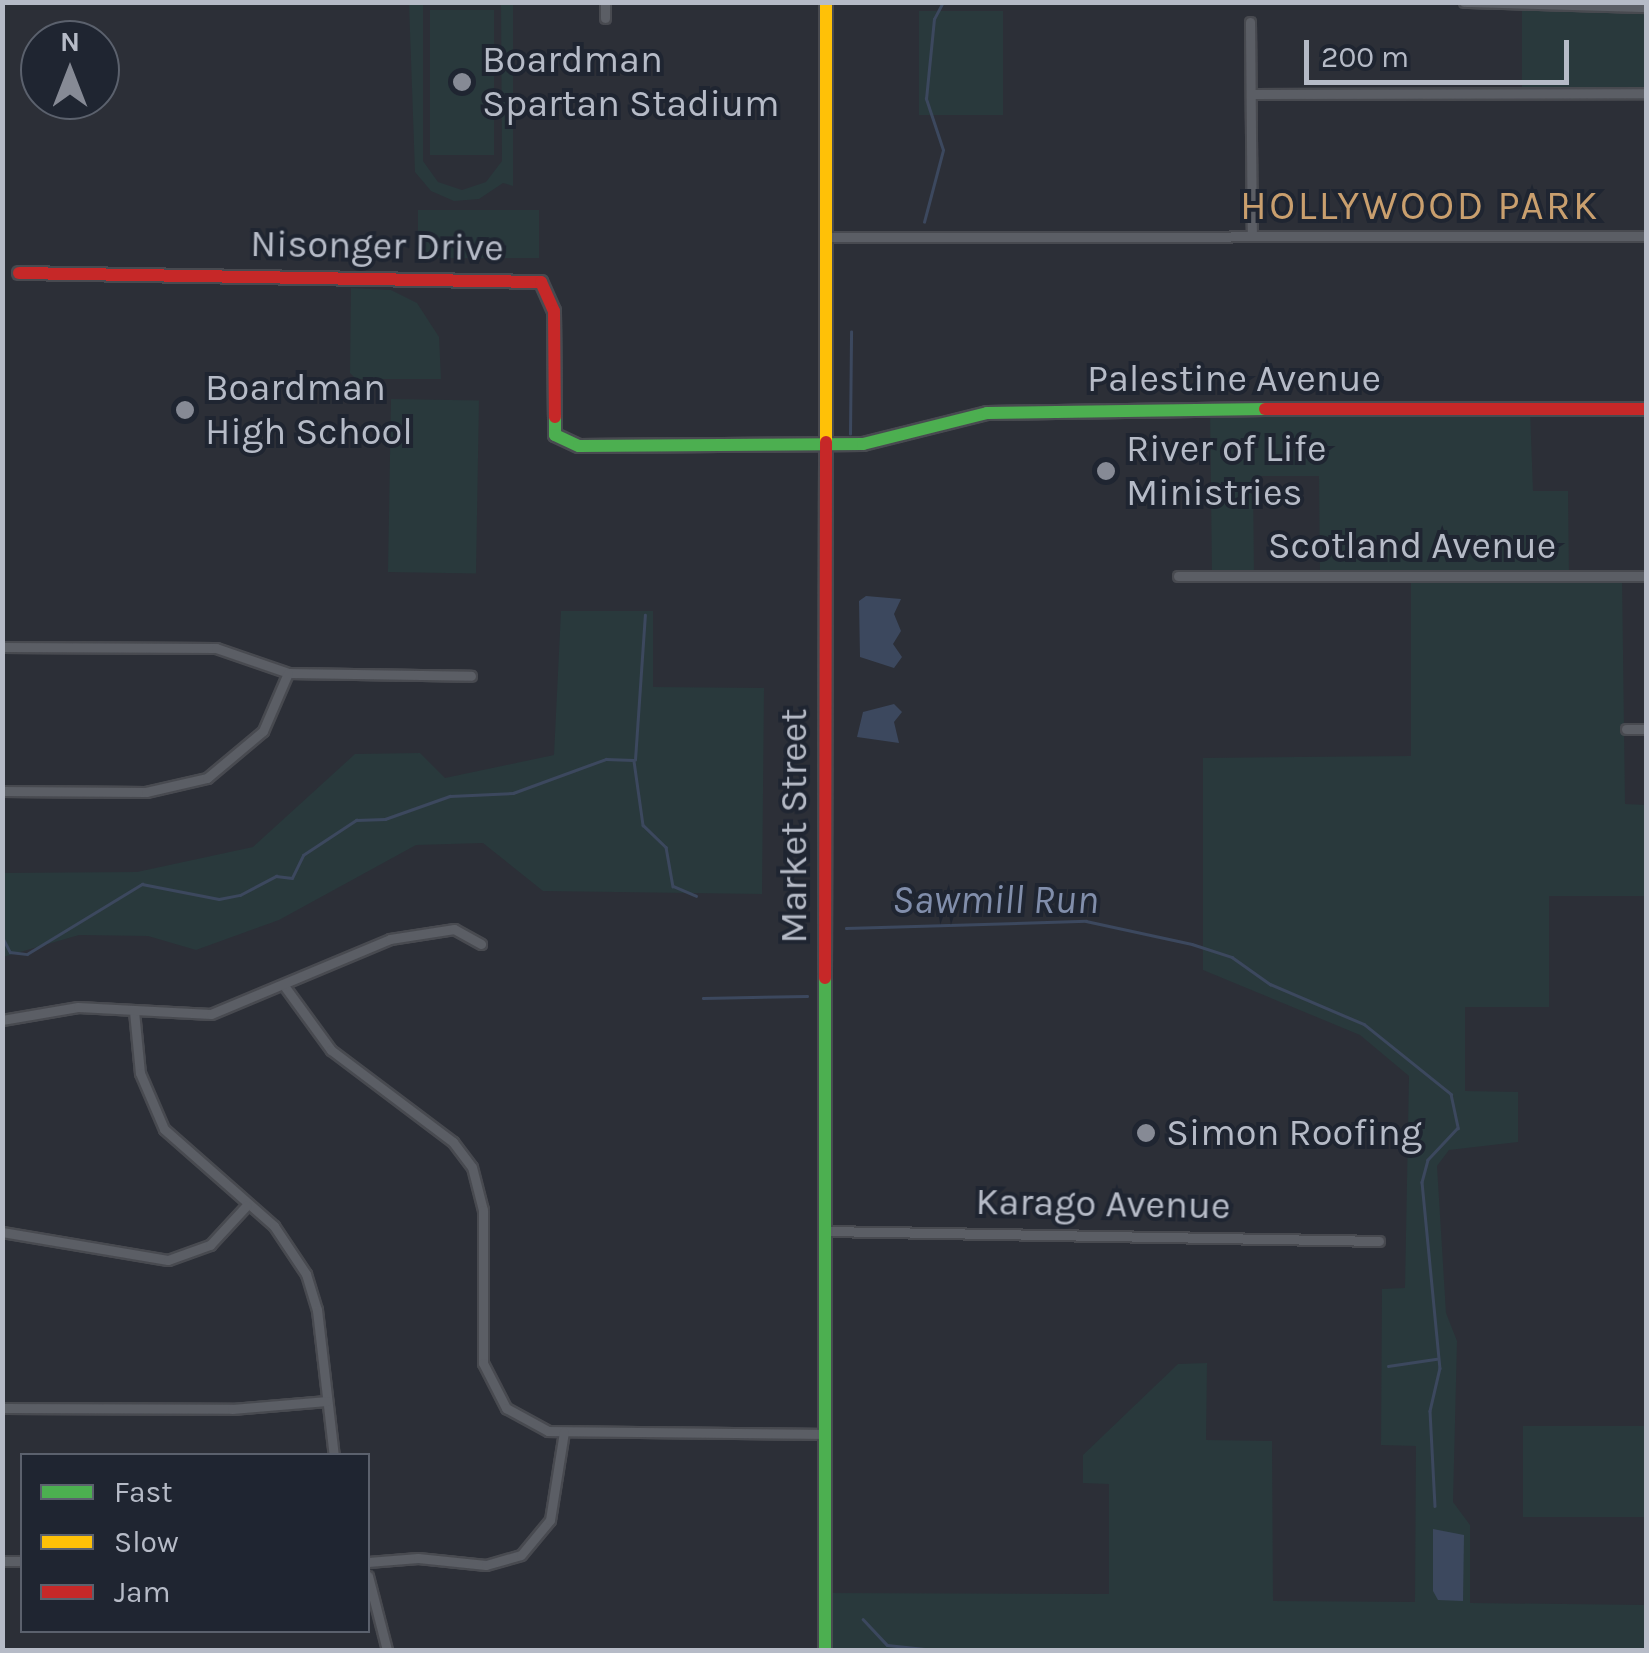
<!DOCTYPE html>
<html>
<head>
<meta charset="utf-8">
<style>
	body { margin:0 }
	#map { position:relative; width:1649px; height:1653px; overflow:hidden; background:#2c2f37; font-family:Karla,sans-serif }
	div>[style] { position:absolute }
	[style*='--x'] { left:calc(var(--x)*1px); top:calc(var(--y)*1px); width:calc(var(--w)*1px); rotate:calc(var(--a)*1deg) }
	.green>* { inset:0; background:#29393c; transform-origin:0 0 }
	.water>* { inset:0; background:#3c485e }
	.stream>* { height:2.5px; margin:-1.25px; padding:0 1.25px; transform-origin:1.25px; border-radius:1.25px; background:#3c485e }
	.roads { filter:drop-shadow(2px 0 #484a50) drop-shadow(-2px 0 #484a50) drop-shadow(0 2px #484a50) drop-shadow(0 -2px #484a50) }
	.street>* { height:9px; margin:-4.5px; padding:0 4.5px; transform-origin:4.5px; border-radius:4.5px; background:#5b5e65 }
	.fast>* { height:12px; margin:-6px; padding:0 6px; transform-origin:6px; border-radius:6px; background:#4caf50 }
	.slow>* { height:12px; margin:-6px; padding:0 6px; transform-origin:6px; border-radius:6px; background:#ffc107 }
	.jam>* { height:12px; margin:-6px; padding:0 6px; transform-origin:6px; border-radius:6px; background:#c62828 }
	.dots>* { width:28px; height:28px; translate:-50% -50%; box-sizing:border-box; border:5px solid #1f2531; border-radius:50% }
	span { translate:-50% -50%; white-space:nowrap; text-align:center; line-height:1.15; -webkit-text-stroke:8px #1f2531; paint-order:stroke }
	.poi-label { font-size:38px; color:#b6bbc7 }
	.left { translate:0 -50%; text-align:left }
	.street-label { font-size:38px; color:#b6bbc7 }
	.neighbourhood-label { font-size:40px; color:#c99f6e; letter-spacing:2.5px }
	.water-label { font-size:40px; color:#818eab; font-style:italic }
	.frame { position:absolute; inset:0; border:5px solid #b6bbc7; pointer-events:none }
	.legend { position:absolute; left:20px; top:1453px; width:350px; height:180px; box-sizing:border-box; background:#1f2531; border:2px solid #5b616d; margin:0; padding:12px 18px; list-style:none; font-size:30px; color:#b6bbc7 }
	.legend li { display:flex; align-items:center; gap:20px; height:50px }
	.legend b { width:50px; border:2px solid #5b616d }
	.north { position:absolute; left:20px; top:20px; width:100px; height:100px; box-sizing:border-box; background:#1f2531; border:2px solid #5b616d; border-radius:50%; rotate:0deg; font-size:28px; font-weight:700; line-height:40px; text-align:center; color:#b6bbc7 }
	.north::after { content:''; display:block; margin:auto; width:35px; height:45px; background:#868a95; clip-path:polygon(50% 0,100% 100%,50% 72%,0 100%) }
	.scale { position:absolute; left:1304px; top:40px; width:265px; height:45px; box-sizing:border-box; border:5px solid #b6bbc7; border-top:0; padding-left:12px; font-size:30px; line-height:35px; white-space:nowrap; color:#b6bbc7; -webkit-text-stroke:8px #1f2531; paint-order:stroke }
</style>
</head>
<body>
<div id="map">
	<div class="green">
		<div style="clip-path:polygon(409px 3px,423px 3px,423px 161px,438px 182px,462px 190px,486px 182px,502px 161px,501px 3px,513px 3px,513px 186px,503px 183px,479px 199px,454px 201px,431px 191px,415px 172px)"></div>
		<div style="left:1522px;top:7px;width:124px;height:86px"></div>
		<div style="left:430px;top:10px;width:64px;height:145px"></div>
		<div style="left:1003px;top:11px;width:104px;height:84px;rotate:90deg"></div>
		<div style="left:418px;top:210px;width:121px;height:48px"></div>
		<div style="clip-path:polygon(351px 288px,391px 290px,417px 303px,439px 337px,441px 379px,356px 379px,350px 373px)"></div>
		<div style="left:391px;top:399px;width:88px;height:173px;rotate:1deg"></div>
		<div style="clip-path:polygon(1210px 409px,1530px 409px,1533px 491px,1568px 491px,1569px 576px,1622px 576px,1625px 804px,1646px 805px,1646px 896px,1549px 896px,1549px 1007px,1465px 1007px,1465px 1091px,1518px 1092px,1518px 1142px,1449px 1150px,1437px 1166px,1446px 1313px,1457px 1341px,1453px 1502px,1470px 1525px,1470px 1603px,1646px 1605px,1646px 1650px,825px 1650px,826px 1593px,1109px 1594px,1109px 1484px,1083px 1483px,1083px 1455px,1178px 1364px,1207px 1363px,1206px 1440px,1272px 1441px,1273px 1601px,1415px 1602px,1416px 1446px,1381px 1445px,1382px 1289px,1405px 1288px,1409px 1076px,1360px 1035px,1203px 970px,1203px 758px,1411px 756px,1411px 576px,1320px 576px,1319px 476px,1253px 476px,1254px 576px,1212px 576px)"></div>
		<div style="clip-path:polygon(561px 611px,653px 611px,653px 687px,764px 688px,762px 894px,543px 891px,483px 843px,416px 845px,279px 920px,196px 950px,148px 936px,79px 935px,3px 957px,3px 873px,137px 872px,253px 847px,355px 754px,420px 753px,445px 778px,554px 755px)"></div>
		<div style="left:1523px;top:1426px;width:123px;height:91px"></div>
	</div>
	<div class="water">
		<div style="clip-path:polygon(866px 596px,901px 599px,894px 614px,901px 631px,893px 644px,902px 657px,894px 668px,860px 657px,859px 601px)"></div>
		<div style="clip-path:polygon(894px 704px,902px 712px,894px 722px,899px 743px,857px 737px,863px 712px)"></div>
		<div style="clip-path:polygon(1433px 1529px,1464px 1535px,1463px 1601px,1438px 1600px,1433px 1591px)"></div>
	</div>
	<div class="stream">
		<div style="--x:924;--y:222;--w:74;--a:-75.2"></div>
		<div style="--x:943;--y:150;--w:54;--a:-108.4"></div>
		<div style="--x:926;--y:99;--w:80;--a:-84.3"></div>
		<div style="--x:934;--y:19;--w:19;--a:-62"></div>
		<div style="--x:850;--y:434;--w:102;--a:-89.4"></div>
		<div style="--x:635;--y:760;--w:145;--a:-86.1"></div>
		<div style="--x:634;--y:761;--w:65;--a:82"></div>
		<div style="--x:643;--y:825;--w:32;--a:44"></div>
		<div style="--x:666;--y:847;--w:40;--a:80"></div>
		<div style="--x:673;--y:886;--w:25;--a:23"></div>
		<div style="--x:846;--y:928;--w:240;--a:-1.7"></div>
		<div style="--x:1086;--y:921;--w:108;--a:12.2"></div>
		<div style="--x:1192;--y:944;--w:42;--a:18"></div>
		<div style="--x:1232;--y:957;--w:47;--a:35.4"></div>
		<div style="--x:1270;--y:984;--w:102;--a:23.1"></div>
		<div style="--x:1364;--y:1024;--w:112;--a:38.8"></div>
		<div style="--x:1451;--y:1094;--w:35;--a:78"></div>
		<div style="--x:1458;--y:1128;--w:44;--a:133.2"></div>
		<div style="--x:1428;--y:1160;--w:23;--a:105"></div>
		<div style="--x:1422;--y:1182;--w:187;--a:84.5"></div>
		<div style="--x:1440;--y:1368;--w:44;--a:103.1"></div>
		<div style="--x:1430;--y:1411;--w:95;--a:87"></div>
		<div style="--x:2;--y:936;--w:18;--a:63"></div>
		<div style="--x:10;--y:952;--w:17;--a:7"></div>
		<div style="--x:27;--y:954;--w:135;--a:-31.3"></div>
		<div style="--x:142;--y:884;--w:78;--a:11"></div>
		<div style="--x:219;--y:899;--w:21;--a:-11"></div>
		<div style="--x:240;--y:895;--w:41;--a:-27.8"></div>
		<div style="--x:276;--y:876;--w:16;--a:7"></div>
		<div style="--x:292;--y:878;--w:25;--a:-64"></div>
		<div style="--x:303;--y:855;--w:64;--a:-33.4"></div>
		<div style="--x:356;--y:820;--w:29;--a:-2"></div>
		<div style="--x:385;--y:819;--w:69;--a:-19.5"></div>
		<div style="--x:450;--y:796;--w:63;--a:-2.7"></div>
		<div style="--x:513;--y:793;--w:99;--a:-20.1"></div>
		<div style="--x:606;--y:759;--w:27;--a:2"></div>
		<div style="--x:703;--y:998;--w:104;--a:-1.1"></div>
		<div style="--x:1388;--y:1366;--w:49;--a:-8.3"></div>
		<div style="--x:863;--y:1619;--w:35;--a:47"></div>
		<div style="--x:887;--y:1645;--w:47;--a:6.1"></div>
	</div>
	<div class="roads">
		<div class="street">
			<div style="--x:605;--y:2;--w:16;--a:90"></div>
			<div style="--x:1464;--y:2;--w:182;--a:1.6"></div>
			<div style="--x:1250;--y:22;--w:214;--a:89.5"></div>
			<div style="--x:1251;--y:94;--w:395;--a:-0.1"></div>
			<div style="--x:826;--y:237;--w:820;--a:-0.07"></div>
			<div style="--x:1178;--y:576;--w:468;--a:0"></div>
			<div style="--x:2;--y:647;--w:214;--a:0.3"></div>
			<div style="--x:216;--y:648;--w:76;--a:19.1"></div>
			<div style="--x:288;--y:673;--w:183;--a:0.9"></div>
			<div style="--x:1626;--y:729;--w:20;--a:0"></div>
			<div style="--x:2;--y:791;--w:144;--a:0.4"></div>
			<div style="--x:146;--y:792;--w:63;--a:-12.9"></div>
			<div style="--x:207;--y:778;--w:73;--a:-40"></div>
			<div style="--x:263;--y:731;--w:63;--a:-66.7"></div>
			<div style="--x:285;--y:987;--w:78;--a:53.9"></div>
			<div style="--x:331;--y:1050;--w:153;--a:37"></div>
			<div style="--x:453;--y:1142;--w:31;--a:53"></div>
			<div style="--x:472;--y:1167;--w:44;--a:75.7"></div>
			<div style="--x:483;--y:1210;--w:153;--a:90"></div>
			<div style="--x:483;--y:1363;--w:51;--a:62.9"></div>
			<div style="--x:506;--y:1408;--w:48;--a:28.7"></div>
			<div style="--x:548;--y:1431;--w:277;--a:0.6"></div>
			<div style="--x:134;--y:1011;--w:62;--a:84.5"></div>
			<div style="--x:140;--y:1073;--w:61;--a:66.8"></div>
			<div style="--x:164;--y:1129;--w:147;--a:41.4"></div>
			<div style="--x:274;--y:1226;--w:58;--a:56.3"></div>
			<div style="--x:306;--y:1274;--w:38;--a:73"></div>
			<div style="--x:317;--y:1310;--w:147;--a:83.4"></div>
			<div style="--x:2;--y:1020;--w:77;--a:-9.7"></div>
			<div style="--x:78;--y:1007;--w:133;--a:3"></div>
			<div style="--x:211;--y:1014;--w:194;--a:-22.7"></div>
			<div style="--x:390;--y:939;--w:65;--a:-8.9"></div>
			<div style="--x:454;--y:929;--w:31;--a:29"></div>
			<div style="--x:825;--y:1231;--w:554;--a:1.03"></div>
			<div style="--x:2;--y:1232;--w:168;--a:9.6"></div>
			<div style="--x:168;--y:1260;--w:45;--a:-19.7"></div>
			<div style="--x:210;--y:1245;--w:54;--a:-47.2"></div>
			<div style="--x:2;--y:1408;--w:230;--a:0.2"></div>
			<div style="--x:232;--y:1409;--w:95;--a:-4.8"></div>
			<div style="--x:2;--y:1561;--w:20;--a:0"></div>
			<div style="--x:368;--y:1562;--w:50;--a:-4.6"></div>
			<div style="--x:418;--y:1558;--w:68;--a:5.9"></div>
			<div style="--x:486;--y:1565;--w:36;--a:-16"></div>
			<div style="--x:521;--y:1555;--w:45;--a:-50.4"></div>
			<div style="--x:550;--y:1520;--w:89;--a:-81"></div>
			<div style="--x:368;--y:1576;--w:76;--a:75.6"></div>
		</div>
		<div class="fast">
			<div style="--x:555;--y:417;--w:18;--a:90"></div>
			<div style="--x:555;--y:435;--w:26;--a:25"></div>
			<div style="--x:579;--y:446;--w:284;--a:-0.4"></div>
			<div style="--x:863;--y:444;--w:128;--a:-14"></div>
			<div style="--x:987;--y:413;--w:278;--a:-0.8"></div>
			<div style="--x:825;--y:1650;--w:672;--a:-90"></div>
		</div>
		<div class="slow">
			<div style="--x:826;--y:442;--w:440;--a:-90"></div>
		</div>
		<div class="jam">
			<div style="--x:19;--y:273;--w:522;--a:0.99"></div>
			<div style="--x:541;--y:282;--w:32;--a:66"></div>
			<div style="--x:554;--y:311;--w:106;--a:89.5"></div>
			<div style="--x:1265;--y:409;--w:381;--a:0"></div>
			<div style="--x:825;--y:978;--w:536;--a:-89.89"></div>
		</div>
	</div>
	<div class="dots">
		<div style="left:462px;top:82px;background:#868a95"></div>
		<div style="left:185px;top:410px;background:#868a95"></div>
		<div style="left:1106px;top:471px;background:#868a95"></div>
		<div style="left:1146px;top:1133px;background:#868a95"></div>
	</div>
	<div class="poi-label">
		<span class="left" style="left:482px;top:82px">Boardman<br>Spartan Stadium</span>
		<span class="left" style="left:205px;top:410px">Boardman<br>High School</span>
		<span class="left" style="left:1126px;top:471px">River of Life<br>Ministries</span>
		<span class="left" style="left:1166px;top:1133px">Simon Roofing</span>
	</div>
	<div class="street-label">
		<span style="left:377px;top:246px;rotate:1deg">Nisonger Drive</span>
		<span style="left:1234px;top:379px">Palestine Avenue</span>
		<span style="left:1412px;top:546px">Scotland Avenue</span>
		<span style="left:794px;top:826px;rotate:-90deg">Market Street</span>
		<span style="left:1103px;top:1204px;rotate:1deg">Karago Avenue</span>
	</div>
	<div class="neighbourhood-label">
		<span style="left:1420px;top:206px">HOLLYWOOD PARK</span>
	</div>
	<div class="water-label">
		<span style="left:995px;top:900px">Sawmill Run</span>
	</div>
	<div class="frame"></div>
	<ul class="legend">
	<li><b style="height:12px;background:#4caf50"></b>Fast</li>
	<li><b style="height:12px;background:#ffc107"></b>Slow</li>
	<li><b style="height:12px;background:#c62828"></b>Jam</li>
	</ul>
	<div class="north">N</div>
	<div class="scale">200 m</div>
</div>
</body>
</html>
